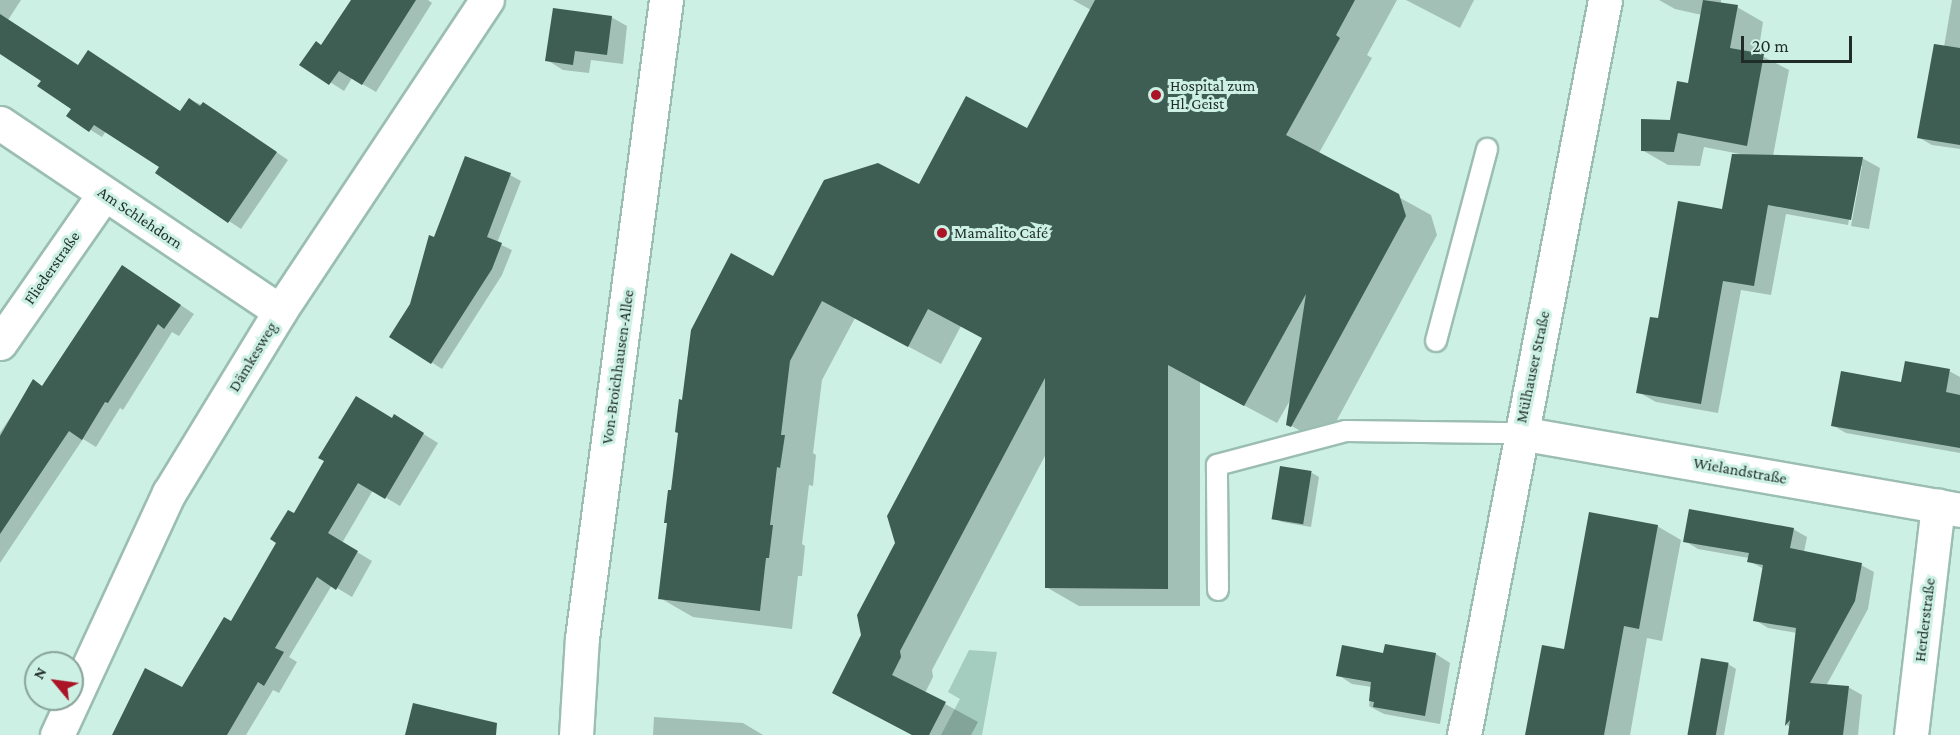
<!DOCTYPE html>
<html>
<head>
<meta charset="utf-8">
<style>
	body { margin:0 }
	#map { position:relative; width:1960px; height:735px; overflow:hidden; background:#ccf0e4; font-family:"Crimson Pro",serif }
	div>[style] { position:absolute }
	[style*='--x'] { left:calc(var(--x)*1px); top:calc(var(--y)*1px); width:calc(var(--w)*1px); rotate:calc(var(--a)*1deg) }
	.green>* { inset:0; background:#a4cdbf }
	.shadow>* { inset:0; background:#0003 }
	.building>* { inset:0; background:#3e5d53; transform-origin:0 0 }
	.roads { filter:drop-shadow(2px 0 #9bbdb2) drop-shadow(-2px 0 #9bbdb2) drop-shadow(0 2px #9bbdb2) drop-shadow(0 -2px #9bbdb2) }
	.service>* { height:20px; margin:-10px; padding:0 10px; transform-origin:10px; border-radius:10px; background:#fff }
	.minor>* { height:33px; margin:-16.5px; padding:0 16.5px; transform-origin:16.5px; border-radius:16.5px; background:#fff }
	.tertiary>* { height:33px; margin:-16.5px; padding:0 16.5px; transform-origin:16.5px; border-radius:16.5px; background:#fff }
	.dots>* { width:16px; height:16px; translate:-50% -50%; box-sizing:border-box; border:3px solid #ccf0e4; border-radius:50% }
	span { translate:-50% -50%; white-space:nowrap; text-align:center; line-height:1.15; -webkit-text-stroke:6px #ccf0e4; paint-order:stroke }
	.poi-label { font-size:16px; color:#1f2c28 }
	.left { translate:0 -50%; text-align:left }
	.street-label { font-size:16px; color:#1f2c28 }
	.north { position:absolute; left:24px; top:651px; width:60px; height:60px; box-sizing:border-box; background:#ccf0e4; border:2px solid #87a299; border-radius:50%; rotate:299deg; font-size:16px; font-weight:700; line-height:24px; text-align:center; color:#1f2c28 }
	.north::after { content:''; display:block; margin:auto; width:21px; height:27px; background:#aa1426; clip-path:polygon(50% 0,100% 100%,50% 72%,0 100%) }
	.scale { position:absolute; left:1741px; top:36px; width:111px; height:27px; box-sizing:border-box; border:3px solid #1f2c28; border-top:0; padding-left:8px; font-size:18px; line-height:21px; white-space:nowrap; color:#1f2c28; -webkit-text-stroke:4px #ccf0e4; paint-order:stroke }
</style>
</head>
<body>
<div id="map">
	<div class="green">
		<div style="clip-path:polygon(969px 650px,997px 652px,982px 735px,941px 735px,960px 699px,948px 692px)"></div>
	</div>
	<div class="shadow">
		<div style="clip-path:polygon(0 0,21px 0,8px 20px,79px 67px,181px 112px,190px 100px,215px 110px,288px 160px,241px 229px,157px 173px,161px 167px,106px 131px,102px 137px,68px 116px,73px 108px,43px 80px,0 52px)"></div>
		<div style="clip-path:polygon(352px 0,428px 0,432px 3px,376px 92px,352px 78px,344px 91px,302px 64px,322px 46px)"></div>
		<div style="clip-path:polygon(1073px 0,1397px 0,1367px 55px,1372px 58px,1319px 153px,1431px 215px,1437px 235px,1324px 444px,1288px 424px,1292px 397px,1277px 423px,1200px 382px,1200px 606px,1079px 606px,1046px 587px,1046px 454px,932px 670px,933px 677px,925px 693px,978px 722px,971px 735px,912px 735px,834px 693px,862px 635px,897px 544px,983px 338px,961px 326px,941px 364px,855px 318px,822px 380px,813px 453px,816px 455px,813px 486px,809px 485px,802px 544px,805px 546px,802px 576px,798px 576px,792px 629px,693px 617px,660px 598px,684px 401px,774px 278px,919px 186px,1028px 130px,1091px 10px)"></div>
		<div style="clip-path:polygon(1406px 0,1474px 0,1460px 28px)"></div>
		<div style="clip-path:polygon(1659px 0,1721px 0,1721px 4px,1737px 7px,1763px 22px,1758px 54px,1789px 70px,1773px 156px,1862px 158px,1880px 168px,1869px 229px,1851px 226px,1862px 166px,1859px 166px,1848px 225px,1786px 214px,1771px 295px,1741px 290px,1718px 413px,1656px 402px,1638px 392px,1659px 320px,1723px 211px,1740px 154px,1704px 147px,1700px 166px,1668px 165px,1642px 150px,1671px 122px,1690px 85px,1702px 15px,1675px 9px)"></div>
		<div style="clip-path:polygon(1952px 0,1960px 0,1960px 149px,1932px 145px,1918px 137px,1944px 47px)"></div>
		<div style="clip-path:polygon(611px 17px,627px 26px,623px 64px,591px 60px,589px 73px,563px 70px,547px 60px)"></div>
		<div style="clip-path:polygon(510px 175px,521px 181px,497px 243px,512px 250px,502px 275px,442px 369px,392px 337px,411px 305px,435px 239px)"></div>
		<div style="clip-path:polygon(136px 275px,194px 314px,179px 336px,172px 332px,123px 410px,120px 408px,96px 447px,83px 439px,0 563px,0 433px,34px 381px,43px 387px)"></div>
		<div style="clip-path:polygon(1949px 371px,1960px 377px,1960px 453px,1846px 433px,1832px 425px,1902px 383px)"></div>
		<div style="clip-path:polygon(393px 420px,409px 425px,438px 443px,400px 506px,373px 490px,342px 543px,372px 561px,352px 597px,332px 585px,289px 657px,297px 662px,279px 693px,273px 690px,246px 735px,113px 735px,183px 689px,231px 623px,294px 515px)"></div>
		<div style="clip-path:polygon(1312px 473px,1319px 477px,1311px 527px,1282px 522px,1274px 518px)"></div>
		<div style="clip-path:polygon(1657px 526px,1681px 540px,1662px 641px,1647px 638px,1630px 735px,1526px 735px,1565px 651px)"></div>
		<div style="clip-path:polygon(1793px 529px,1807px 537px,1804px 552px,1861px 565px,1874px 572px,1868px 609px,1826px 686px,1848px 687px,1862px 695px,1858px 735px,1790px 735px,1790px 727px,1787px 725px,1797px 633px,1768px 628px,1755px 620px,1764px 569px,1749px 561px,1749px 558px,1698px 549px,1685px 541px)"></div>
		<div style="clip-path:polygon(1436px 654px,1450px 663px,1440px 724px,1384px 714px,1369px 706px,1372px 687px,1352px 684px,1338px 675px,1384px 655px)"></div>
		<div style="clip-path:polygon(1728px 664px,1736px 669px,1724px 735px,1688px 735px)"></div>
		<div style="clip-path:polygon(654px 717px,743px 723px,763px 735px,653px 735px)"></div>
	</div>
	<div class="building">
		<div style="clip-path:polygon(351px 0,416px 0,362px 85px,339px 71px,329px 85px,299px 65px,316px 41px,321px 45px)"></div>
		<div style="clip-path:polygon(1095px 0,1355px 0,1336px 35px,1340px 38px,1286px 135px,1399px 194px,1406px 216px,1291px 427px,1286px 425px,1306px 294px,1244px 406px,1168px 365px,1168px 589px,1045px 588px,1045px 378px,900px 651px,901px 657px,892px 675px,946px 702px,929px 735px,912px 735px,832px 693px,861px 635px,857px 615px,895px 543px,887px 516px,982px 338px,928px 309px,908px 347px,822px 301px,790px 361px,781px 435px,785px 435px,780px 468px,777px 467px,770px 525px,773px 525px,769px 558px,766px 558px,760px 611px,658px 599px,667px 523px,664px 523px,668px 490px,671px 490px,678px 433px,675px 432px,679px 399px,682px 400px,691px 330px,731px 253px,773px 276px,824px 180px,878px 163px,919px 184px,966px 96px,1027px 128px)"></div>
		<div style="clip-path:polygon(1703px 0,1738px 5px,1730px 48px,1764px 54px,1747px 146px,1678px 133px,1674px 152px,1641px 151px,1641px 119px,1670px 120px,1677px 81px,1688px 83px)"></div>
		<div style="clip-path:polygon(553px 8px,612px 16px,607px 55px,575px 51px,573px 65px,545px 61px)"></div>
		<div style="clip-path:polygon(0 14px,78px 65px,88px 50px,180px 111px,189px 98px,200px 106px,203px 102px,277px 152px,228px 223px,155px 173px,159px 167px,94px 125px,89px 132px,66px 116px,71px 109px,37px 86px,41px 81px,0 54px)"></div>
		<div style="clip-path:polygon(1934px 44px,1960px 48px,1960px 145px,1917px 138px)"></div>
		<div style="clip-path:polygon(1732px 154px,1863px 157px,1851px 220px,1768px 205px,1754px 286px,1723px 281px,1701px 404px,1636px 393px,1650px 317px,1658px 318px,1678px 201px,1722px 209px)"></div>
		<div style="clip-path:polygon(465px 156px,511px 173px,487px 237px,502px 243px,492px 269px,431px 364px,389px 337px,410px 304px,429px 235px,434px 237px)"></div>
		<div style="clip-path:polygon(122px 265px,181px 305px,164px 329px,158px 324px,108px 403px,105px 402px,82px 440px,69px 431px,0 534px,0 436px,33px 379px,42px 386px)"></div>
		<div style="clip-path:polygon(1905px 361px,1950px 369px,1946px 392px,1960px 395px,1960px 448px,1831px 426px,1841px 371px,1901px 382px)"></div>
		<div style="clip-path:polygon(356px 396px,392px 418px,394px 414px,424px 433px,385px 499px,358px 483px,328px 533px,358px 551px,336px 590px,317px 577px,275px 648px,284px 652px,264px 686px,258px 682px,227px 735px,112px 735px,145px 668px,182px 687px,224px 617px,231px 621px,276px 543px,270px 539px,288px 510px,294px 513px,324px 461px,318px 458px)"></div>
		<div style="left:1280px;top:466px;width:32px;height:54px;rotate:9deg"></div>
		<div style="clip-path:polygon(1689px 509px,1794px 528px,1790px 548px,1862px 563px,1855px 601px,1810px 683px,1849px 686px,1843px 735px,1788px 735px,1790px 720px,1785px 726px,1796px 628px,1753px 621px,1763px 565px,1747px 562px,1749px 553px,1683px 542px)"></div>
		<div style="clip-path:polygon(1589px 512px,1658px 525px,1639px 629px,1624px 626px,1604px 735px,1525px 735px,1542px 645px,1564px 649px)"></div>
		<div style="clip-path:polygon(1385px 644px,1436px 653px,1425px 716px,1373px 707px,1374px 702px,1369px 701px,1371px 682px,1336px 676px,1342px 645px,1383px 653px)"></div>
		<div style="left:1701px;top:658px;width:28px;height:78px;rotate:10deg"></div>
		<div style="clip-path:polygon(413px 703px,497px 723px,496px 735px,405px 735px)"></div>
	</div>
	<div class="roads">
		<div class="service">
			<div style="--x:1436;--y:341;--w:199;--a:-75.1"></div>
			<div style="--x:1218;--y:590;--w:125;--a:-90.5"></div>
			<div style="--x:1217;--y:465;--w:133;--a:-14.8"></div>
			<div style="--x:1346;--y:431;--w:174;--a:0.7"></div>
		</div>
		<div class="minor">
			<div style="--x:0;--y:123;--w:337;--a:33.9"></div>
			<div style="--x:0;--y:343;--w:182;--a:-55.1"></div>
			<div style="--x:1520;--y:433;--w:447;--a:9.9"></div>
			<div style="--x:57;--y:735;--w:267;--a:-65.2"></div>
			<div style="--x:169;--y:493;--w:213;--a:-58.6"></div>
			<div style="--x:280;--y:311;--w:374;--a:-56.4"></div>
			<div style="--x:576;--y:735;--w:97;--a:-86.5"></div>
			<div style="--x:582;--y:638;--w:644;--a:-82.5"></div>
			<div style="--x:1911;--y:735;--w:231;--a:-83.3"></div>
		</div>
		<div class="tertiary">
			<div style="--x:1464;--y:735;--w:748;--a:-79.14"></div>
		</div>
	</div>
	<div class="dots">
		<div style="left:1156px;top:95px;background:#aa1426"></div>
		<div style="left:942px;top:233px;background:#aa1426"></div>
	</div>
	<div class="poi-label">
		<span class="left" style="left:1170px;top:95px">Hospital zum<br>Hl. Geist</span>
		<span class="left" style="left:954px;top:233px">Mamalito Café</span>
	</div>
	<div class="street-label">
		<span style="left:140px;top:218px;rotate:34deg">Am Schlehdorn</span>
		<span style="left:52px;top:268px;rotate:-55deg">Fliederstraße</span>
		<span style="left:253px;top:357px;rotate:-59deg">Dämkesweg</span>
		<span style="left:618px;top:367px;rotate:-82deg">Von-Broichhausen-Allee</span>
		<span style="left:1533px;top:367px;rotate:-78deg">Mülhauser Straße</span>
		<span style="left:1740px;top:471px;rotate:10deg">Wielandstraße</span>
		<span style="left:1925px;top:620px;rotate:-83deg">Herderstraße</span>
	</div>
	<div class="north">N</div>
	<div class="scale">20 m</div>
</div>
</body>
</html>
